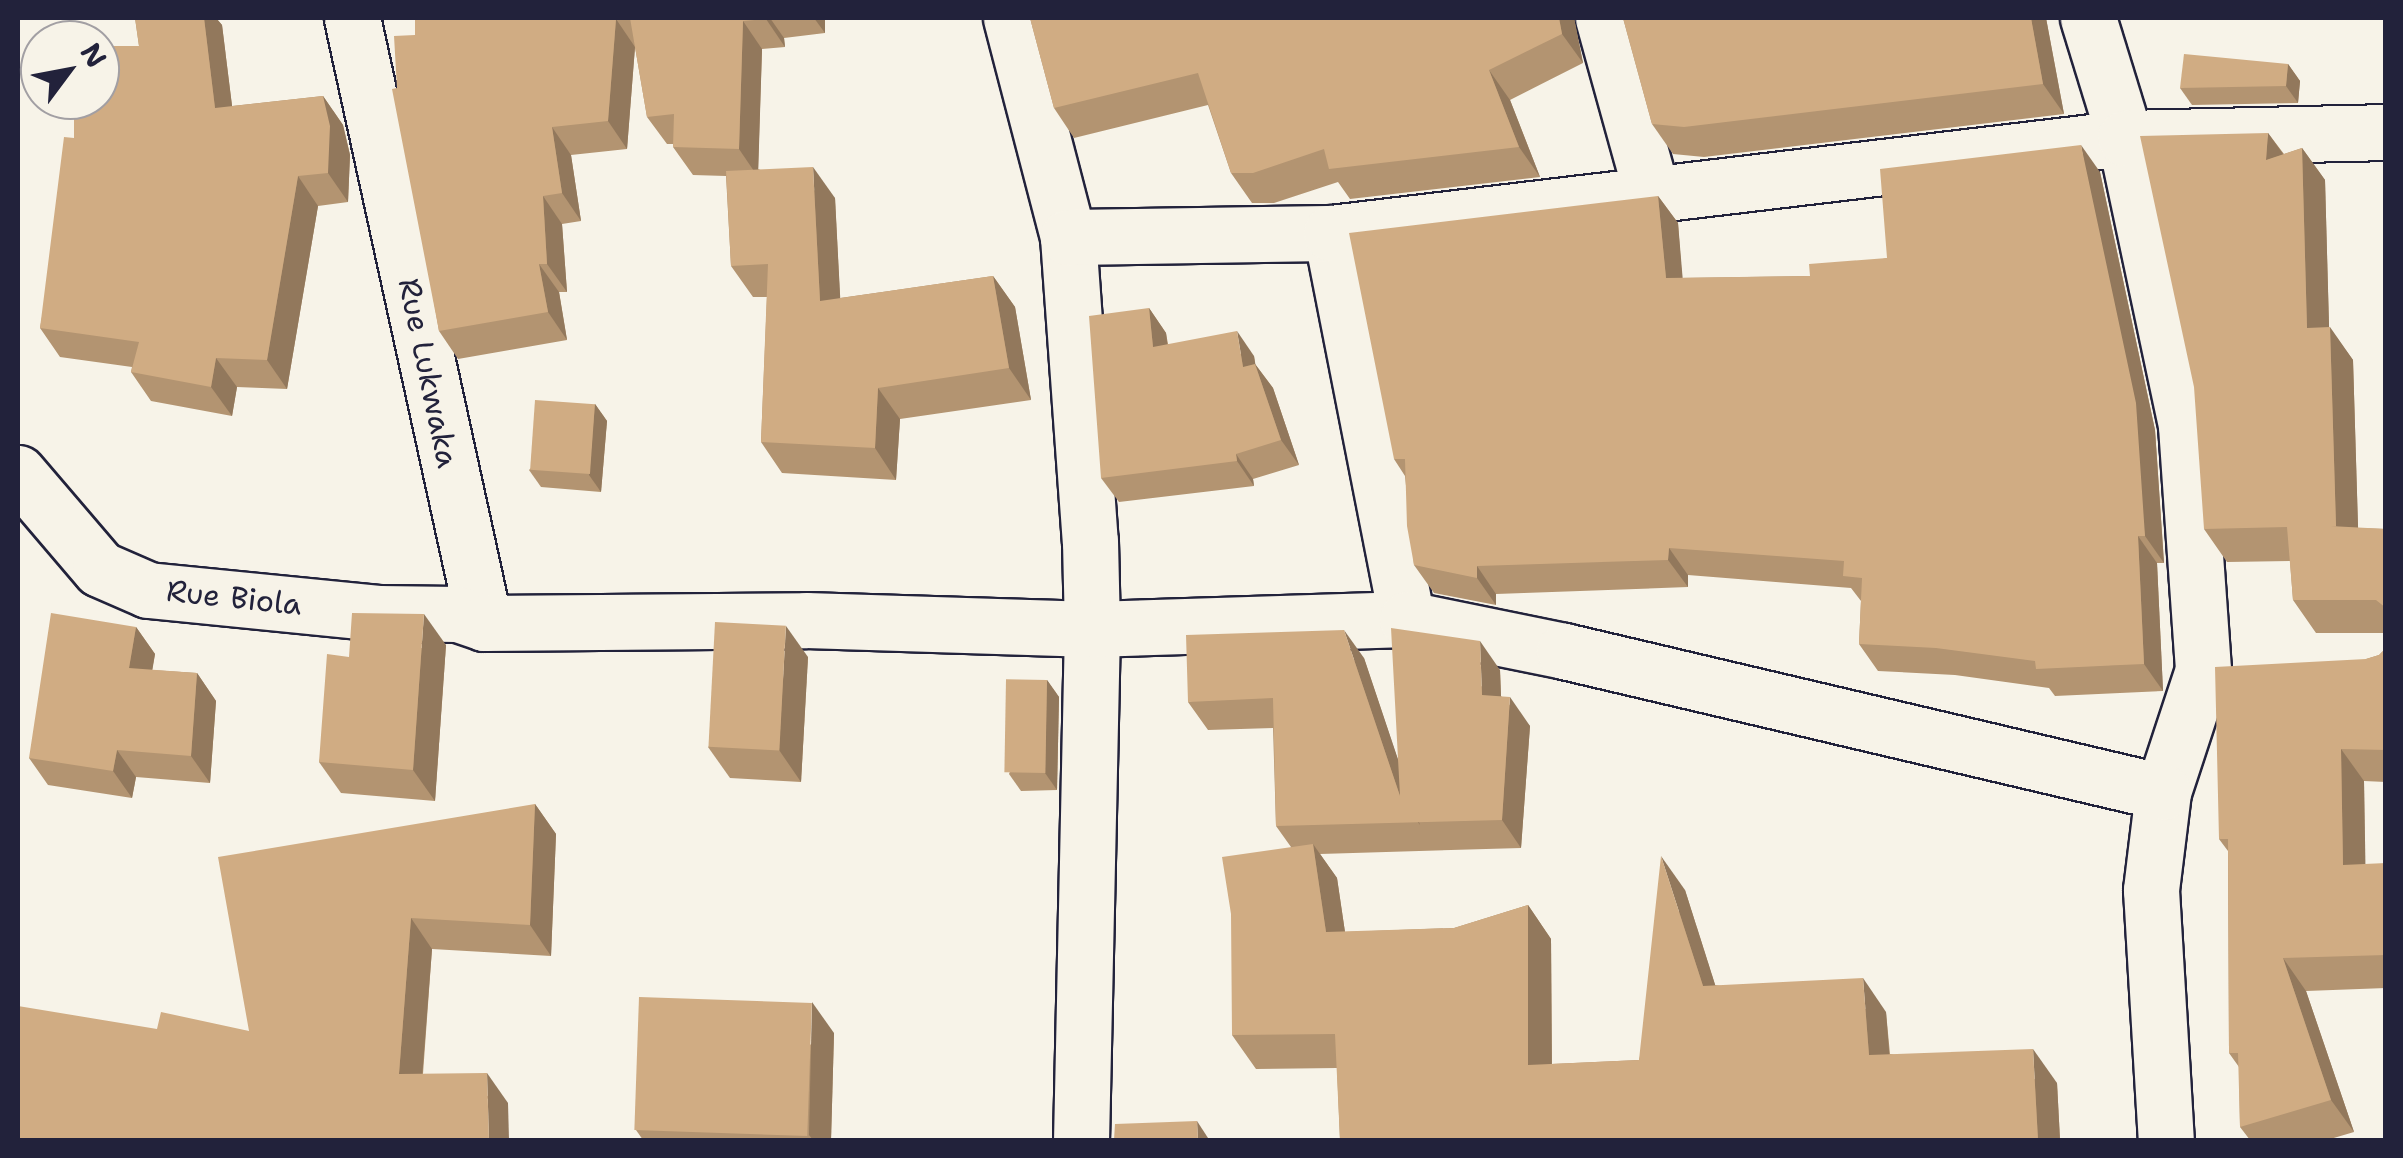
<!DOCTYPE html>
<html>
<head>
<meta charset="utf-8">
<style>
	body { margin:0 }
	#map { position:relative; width:2403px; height:1158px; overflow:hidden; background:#f7f3e8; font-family:"Shantell Sans",sans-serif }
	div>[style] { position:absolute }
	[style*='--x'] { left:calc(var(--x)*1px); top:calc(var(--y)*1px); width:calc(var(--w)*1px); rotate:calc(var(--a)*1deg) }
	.roads { filter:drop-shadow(2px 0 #22223b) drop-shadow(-2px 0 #22223b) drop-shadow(0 2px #22223b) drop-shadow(0 -2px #22223b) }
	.minor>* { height:55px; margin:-27.5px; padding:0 27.5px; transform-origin:27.5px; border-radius:27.5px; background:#f7f3e8 }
	.wall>* { inset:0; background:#b39471 }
	.shaded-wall>* { inset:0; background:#92785c }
	.building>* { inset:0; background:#d0ac83; transform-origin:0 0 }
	span { translate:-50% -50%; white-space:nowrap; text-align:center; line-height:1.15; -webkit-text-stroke:8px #f7f3e8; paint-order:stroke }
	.street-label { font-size:30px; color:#22223b }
	.frame { position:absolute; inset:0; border:20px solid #22223b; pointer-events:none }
	.north { position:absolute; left:20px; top:20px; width:100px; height:100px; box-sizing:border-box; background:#f7f3e8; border:2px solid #a29fa3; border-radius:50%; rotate:58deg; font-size:28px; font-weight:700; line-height:40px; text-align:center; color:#22223b }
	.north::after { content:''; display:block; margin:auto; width:35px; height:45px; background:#22223b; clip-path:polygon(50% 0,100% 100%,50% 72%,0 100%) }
</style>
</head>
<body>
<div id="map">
	<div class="roads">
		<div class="minor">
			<div style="--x:352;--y:18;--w:619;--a:77.69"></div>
			<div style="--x:1011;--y:18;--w:226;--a:75.4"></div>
			<div style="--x:1068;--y:237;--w:305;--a:85.9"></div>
			<div style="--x:1090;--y:541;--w:88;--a:88.7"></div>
			<div style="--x:1092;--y:629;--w:511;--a:91.23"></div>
			<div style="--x:1603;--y:18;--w:187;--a:74.5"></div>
			<div style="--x:2088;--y:18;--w:126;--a:72.9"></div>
			<div style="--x:2125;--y:138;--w:294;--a:78"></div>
			<div style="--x:2186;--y:426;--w:245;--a:86"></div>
			<div style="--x:2203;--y:670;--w:128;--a:108.2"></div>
			<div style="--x:2163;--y:792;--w:99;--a:97"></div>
			<div style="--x:2151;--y:890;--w:250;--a:86.6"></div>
			<div style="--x:1331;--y:233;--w:393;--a:78.9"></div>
			<div style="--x:1068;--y:237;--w:263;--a:-0.9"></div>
			<div style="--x:1331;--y:233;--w:800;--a:-6.82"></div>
			<div style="--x:2125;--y:138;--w:261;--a:-1.3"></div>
			<div style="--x:18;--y:473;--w:126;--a:49.5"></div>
			<div style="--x:100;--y:569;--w:52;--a:23.6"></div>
			<div style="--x:148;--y:590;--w:231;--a:5.7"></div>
			<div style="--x:378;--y:613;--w:80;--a:0.7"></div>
			<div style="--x:458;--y:614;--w:28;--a:19"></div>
			<div style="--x:484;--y:623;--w:322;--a:-0.5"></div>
			<div style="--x:806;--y:620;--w:286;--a:1.8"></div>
			<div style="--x:1092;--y:629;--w:315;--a:-1.8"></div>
			<div style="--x:1407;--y:619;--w:160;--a:11.5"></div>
			<div style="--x:1564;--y:651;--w:615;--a:13.25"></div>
		</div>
	</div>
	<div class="wall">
		<div style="clip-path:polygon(135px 18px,216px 18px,222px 25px,232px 106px,323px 96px,343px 125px,350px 155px,348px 202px,318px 206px,287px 389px,237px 387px,232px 416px,151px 401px,131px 372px,132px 367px,60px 357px,40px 328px,74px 138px,139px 46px)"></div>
		<div style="clip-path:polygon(415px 18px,825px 18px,825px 33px,784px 38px,785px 47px,762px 49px,758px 169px,835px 198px,840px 298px,993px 276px,1015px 307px,1031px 400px,900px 419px,896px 480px,782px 473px,761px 442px,767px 297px,753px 297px,731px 266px,726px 176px,693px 175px,673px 147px,673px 144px,667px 144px,647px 117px,635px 47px,627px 149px,571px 155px,581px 221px,562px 224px,567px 292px,559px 292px,567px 340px,458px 359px,439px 331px,397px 88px,415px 35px)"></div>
		<div style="clip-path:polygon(1030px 18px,1574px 18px,1583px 63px,1510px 100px,1540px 177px,1350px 199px,1338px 182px,1274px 203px,1252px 203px,1231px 173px,1208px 105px,1074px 138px,1054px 108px)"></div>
		<div style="clip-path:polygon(1623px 18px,2046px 18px,2064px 114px,1704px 157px,1673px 154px,1652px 124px)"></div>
		<div style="clip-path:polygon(2288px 64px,2300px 81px,2298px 103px,2192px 105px,2180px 88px)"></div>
		<div style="clip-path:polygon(2268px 133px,2284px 154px,2302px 148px,2325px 180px,2329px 327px,2353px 360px,2358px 528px,2386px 529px,2386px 633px,2316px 633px,2293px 600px,2290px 561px,2227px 562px,2204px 529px)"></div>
		<div style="clip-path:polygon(2100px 172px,2155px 430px,2164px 563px,2157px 563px,2163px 691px,2055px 696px,2049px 688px,1955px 675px,1878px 671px,1859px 644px,1861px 601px,1851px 588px,1688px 575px,1688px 587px,1496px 594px,1496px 605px,1434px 593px,1414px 565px,1405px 476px,1394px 459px,1658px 196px,1678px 223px,1682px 278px,1810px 276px,1887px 258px)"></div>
		<div style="clip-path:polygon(1149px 308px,1166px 333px,1168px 344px,1254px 356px,1255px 364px,1273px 388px,1299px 465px,1253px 479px,1254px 486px,1119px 502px,1101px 478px)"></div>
		<div style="clip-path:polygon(595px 404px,607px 421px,601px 492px,541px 487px,529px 470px)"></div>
		<div style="clip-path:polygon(136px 627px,155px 654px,152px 670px,197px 673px,216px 701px,210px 783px,136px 777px,132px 798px,48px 785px,29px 758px)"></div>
		<div style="clip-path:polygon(446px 645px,435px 801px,341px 793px,319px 762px,349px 657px)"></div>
		<div style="clip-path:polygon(2386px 648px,2386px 782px,2364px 781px,2365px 864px,2386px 864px,2386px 988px,2306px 991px,2354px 1132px,2327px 1140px,2250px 1140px,2240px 1127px,2239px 1067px,2229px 1053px,2228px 851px,2219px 839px,2366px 659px,2379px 655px)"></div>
		<div style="clip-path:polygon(808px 657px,801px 782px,730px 778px,708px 747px)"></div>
		<div style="clip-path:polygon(1364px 658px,1398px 760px,1500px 670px,1501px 696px,1530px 726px,1521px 848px,1320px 854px,1337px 878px,1345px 932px,1454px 928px,1528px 905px,1551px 939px,1552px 1064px,1639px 1060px,1685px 890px,1715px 985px,1886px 1012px,1890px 1054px,2057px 1083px,2060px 1140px,1340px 1140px,1337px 1068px,1256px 1069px,1232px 1035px,1291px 847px,1276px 826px,1273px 728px,1208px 730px,1188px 702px)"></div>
		<div style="clip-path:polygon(1047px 680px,1059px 697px,1057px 790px,1021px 791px,1009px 774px)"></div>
		<div style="clip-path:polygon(535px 804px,556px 834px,551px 956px,432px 949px,423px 1074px,508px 1103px,157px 1029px,249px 1031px)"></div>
		<div style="clip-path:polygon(834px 1033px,831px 1140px,643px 1140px,636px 1130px)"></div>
	</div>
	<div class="shaded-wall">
		<div style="clip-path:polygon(204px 18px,216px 18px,222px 25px,236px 138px,215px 108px)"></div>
		<div style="clip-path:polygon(814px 18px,825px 18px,825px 33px)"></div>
		<div style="clip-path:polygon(1559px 18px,1574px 18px,1583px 63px,1562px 34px)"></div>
		<div style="clip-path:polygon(2031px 18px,2046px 18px,2064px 114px,2043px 84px)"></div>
		<div style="clip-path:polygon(616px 19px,635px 47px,627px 149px,608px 121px)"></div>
		<div style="clip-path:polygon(766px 19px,770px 18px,784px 38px,785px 47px)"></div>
		<div style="clip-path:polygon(743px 21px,762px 49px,758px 177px,739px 149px)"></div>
		<div style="clip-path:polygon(2288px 64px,2300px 81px,2298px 103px,2286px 86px)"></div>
		<div style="clip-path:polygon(1489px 70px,1510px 100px,1540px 177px,1519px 147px)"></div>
		<div style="clip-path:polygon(323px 96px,343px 125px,350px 155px,348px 202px,328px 173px)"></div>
		<div style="clip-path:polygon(552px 127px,571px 155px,581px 221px,562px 193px)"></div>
		<div style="clip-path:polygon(2268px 133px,2291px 165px,2266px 160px)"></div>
		<div style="clip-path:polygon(2081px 145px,2100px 172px,2155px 430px,2164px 563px,2145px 536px)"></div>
		<div style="clip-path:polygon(2302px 148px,2325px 180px,2330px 361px,2307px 328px)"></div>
		<div style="clip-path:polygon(813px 167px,835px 198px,842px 332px,820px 301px)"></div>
		<div style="clip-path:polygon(298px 176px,318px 206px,287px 389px,267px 360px)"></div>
		<div style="clip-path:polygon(543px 196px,562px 224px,567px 292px,547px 264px)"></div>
		<div style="clip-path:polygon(1658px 196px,1678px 223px,1685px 306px,1666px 278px)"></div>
		<div style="clip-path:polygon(539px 264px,559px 292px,567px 340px,548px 312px)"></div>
		<div style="clip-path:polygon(993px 276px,1015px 307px,1031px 400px,1009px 368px)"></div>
		<div style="clip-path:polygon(1149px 308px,1166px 333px,1171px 372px,1153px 347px)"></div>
		<div style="clip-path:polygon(2330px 327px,2353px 360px,2359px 559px,2336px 526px)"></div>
		<div style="clip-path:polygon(1237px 331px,1254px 356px,1260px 392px,1243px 367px)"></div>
		<div style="clip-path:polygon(216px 358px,237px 387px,232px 416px,211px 387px)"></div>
		<div style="clip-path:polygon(1255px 364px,1273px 388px,1299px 465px,1281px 440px)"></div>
		<div style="clip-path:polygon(878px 388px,900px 419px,896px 480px,875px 448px)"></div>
		<div style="clip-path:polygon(595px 404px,607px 421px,601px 492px,589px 475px)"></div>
		<div style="clip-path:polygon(1236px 454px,1253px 479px,1254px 486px,1237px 461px)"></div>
		<div style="clip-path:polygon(2138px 536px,2157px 563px,2163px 691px,2144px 664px)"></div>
		<div style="clip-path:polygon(1669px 548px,1688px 575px,1688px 587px,1668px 560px)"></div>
		<div style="clip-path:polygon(1477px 566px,1496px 594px,1496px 605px,1477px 578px)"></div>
		<div style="clip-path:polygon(424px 614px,446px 645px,435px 801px,413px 770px)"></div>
		<div style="clip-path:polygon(786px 626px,808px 657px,801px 782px,779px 750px)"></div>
		<div style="clip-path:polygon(136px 627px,155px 654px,148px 696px,129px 668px)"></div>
		<div style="clip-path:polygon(1344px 630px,1364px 658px,1420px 825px,1400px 796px)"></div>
		<div style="clip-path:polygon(1480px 641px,1500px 670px,1502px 723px,1482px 695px)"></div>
		<div style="clip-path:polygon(197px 673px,216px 701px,210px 783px,191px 756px)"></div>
		<div style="clip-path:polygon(1047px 680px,1059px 697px,1057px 790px,1045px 773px)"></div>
		<div style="clip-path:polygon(1510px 697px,1530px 726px,1521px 848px,1502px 820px)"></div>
		<div style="clip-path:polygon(2341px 749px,2364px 781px,2366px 898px,2343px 865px)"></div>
		<div style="clip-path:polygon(117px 750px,136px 777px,132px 798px,113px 771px)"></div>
		<div style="clip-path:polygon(535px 804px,556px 834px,551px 956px,530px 925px)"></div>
		<div style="clip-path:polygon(1313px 844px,1337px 878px,1350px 966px,1326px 932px)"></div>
		<div style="clip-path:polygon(1661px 856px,1685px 890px,1726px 1019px,1703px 986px)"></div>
		<div style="clip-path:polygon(1528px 905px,1551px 939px,1552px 1098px,1528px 1065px)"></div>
		<div style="clip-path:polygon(411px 918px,432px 949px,420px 1104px,399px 1074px)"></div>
		<div style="clip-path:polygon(2283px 958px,2306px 991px,2354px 1132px,2331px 1100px)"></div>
		<div style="clip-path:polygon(1863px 978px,1886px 1012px,1892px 1089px,1869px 1055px)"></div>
		<div style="clip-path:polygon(812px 1002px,834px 1033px,831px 1140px,813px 1140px,809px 1135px)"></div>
		<div style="clip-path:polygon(2033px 1049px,2057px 1083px,2060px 1140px,2038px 1140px)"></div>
		<div style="clip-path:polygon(487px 1073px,508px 1103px,509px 1140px,489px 1140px)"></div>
		<div style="clip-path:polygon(1197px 1121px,1208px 1138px,1209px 1140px,1198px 1140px)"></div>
	</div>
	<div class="building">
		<div style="clip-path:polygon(135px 18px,204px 18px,215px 108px,323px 96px,330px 126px,328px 173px,298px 176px,267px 360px,216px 358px,211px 387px,131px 372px,139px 342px,40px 328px,64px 137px,74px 138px,74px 100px,100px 100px,100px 46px,139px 46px)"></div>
		<div style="clip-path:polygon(415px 18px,766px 18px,766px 19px,743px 21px,739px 149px,673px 147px,674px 114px,647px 117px,630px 18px,616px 19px,608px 121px,552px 127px,562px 193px,543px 196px,547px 264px,539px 264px,548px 312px,439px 331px,392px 89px,397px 88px,394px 36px,415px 35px)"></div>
		<div style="clip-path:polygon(1030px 18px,1559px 18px,1562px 34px,1489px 70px,1519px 147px,1329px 169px,1324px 149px,1253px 173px,1231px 173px,1198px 73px,1054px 108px)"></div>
		<div style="clip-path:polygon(1623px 18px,2031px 18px,2043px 84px,1684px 127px,1652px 124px)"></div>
		<div style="clip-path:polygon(2184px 54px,2288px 64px,2286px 86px,2180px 88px)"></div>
		<div style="clip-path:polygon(2268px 133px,2266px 160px,2302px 148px,2307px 328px,2330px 327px,2336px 526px,2330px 526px,2386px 529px,2386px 608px,2376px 600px,2293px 600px,2287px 527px,2204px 529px,2194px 387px,2140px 136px)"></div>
		<div style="clip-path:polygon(2081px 145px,2136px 403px,2145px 536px,2138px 536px,2144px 664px,2036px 669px,2035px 661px,1936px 648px,1859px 644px,1862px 578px,1843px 576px,1844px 561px,1669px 548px,1668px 560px,1477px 566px,1477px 578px,1414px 565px,1407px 526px,1405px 459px,1394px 459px,1349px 233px,1658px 196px,1666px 278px,1810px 276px,1809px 264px,1887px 258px,1880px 169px)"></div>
		<div style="clip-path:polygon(813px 167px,820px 301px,993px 276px,1009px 368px,878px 388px,875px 448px,761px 442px,768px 264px,731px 266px,726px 171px)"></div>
		<div style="clip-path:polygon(1149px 308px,1153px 347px,1237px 331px,1243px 367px,1255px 364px,1281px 440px,1236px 454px,1237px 461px,1101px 478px,1089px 316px)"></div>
		<div style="left:535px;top:400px;width:60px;height:70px;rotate:4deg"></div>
		<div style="clip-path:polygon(51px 613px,136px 627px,129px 668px,197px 673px,191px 756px,117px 750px,113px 771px,29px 758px)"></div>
		<div style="clip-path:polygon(352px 613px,424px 614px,413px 770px,319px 762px,327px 654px,349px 657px)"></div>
		<div style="left:715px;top:622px;width:71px;height:125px;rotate:3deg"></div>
		<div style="clip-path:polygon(1391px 628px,1480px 641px,1482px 695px,1510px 697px,1502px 820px,1276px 826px,1273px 698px,1188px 702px,1186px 635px,1344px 630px,1400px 796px)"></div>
		<div style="clip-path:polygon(2386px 648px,2386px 750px,2341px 749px,2343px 865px,2386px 863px,2386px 955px,2283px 958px,2331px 1100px,2240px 1127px,2238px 1053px,2229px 1053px,2228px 839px,2219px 839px,2215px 667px,2366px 659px,2379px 655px)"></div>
		<div style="left:1047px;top:680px;width:93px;height:41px;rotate:91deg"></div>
		<div style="clip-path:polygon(535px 804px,530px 925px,411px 918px,399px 1074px,487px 1073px,489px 1140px,18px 1140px,18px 1006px,157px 1029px,161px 1012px,249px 1031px,218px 857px)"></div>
		<div style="clip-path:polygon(1313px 844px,1326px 932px,1454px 928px,1528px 905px,1528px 1065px,1639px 1060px,1661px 856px,1703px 986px,1863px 978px,1869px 1055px,2033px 1049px,2038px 1140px,1340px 1140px,1335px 1034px,1232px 1035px,1231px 914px,1222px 857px)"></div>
		<div style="left:639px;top:997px;width:173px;height:133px;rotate:2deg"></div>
		<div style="clip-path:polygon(1197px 1121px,1198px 1140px,1114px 1140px,1115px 1124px)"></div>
	</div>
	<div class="street-label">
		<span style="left:428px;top:373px;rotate:78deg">Rue Lukwaka</span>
		<span style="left:234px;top:598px;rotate:6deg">Rue Biola</span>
	</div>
	<div class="frame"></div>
	<div class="north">N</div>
</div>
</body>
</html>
